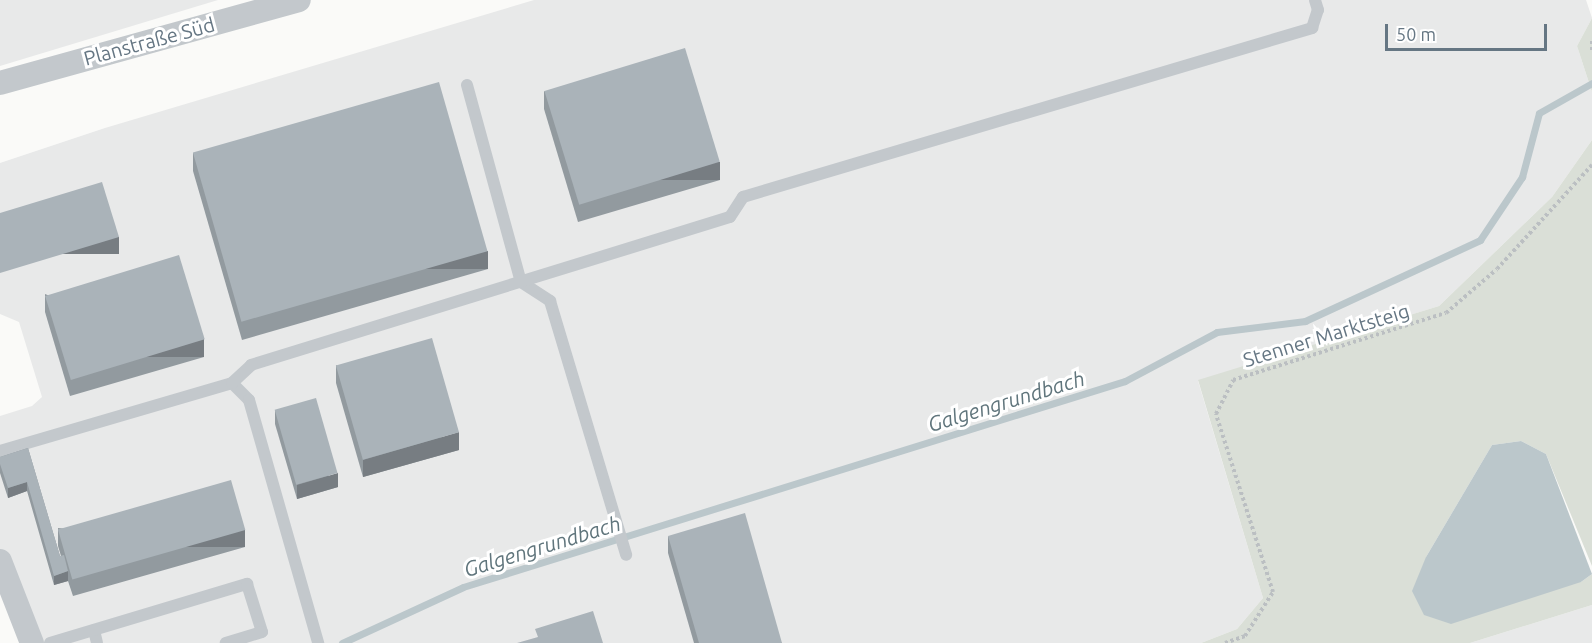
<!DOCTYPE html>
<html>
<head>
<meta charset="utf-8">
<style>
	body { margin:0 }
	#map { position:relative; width:1592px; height:643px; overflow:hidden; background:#fafaf8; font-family:Ubuntu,sans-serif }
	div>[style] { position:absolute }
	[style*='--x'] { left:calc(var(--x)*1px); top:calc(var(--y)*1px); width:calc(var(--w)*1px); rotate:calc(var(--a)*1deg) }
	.built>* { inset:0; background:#e8e9e9 }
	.green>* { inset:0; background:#dadfd7 }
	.water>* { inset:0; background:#bbc7cb }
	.stream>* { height:7px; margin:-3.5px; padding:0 3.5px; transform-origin:3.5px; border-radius:3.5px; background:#bbc7cb }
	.path>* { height:4px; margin-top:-2px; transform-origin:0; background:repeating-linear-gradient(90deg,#bbbfc2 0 3px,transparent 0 6px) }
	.service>* { height:12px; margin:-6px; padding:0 6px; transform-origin:6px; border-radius:6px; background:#c3c8cc }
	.minor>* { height:24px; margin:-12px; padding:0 12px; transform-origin:12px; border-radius:12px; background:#c3c8cc }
	.wall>* { inset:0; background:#929a9f }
	.shaded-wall>* { inset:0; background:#777d82; transform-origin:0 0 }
	.building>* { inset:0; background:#aab3b9; transform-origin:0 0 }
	span { translate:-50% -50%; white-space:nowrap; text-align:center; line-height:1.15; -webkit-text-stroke:6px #fff; paint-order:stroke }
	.street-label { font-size:20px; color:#657683 }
	.water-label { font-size:21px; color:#60757c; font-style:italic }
	.scale { position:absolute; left:1385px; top:24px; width:162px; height:27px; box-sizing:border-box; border:3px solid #657683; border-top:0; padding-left:8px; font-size:18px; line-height:21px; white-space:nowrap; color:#657683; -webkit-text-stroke:4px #fff; paint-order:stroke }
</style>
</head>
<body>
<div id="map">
	<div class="built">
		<div style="clip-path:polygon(0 0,218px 0,0 66px)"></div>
		<div style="clip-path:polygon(534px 0,1586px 0,1592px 18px,1577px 46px,1592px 92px,1592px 140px,1552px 197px,1439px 306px,1198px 381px,1263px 598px,1237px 629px,1201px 643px,23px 643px,0 585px,0 416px,32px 406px,42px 397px,19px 322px,0 314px,0 163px,105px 128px)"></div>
		<div style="clip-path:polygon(1592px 605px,1592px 643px,1470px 643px)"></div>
	</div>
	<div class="green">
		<div style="clip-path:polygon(1592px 18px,1592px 92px,1577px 46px)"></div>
		<div style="clip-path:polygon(1592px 140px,1592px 566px,1546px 454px,1521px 441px,1492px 445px,1426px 557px,1581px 582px,1592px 574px,1592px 605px,1470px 643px,1201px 643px,1237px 629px,1263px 598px,1198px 380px,1439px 306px,1552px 197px)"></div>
	</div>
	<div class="water">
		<div style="clip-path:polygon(1521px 441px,1546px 454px,1592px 574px,1581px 582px,1451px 624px,1424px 615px,1412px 591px,1426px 557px,1492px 445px)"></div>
	</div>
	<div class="stream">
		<div style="--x:342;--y:643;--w:133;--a:-24.8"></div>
		<div style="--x:463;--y:587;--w:693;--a:-17.29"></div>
		<div style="--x:1125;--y:381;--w:104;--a:-28"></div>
		<div style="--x:1217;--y:332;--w:89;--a:-7.1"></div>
		<div style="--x:1305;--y:321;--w:193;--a:-24.8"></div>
		<div style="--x:1480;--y:240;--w:76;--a:-56.3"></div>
		<div style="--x:1522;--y:177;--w:66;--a:-75.1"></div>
		<div style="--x:1539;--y:113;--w:61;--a:-29.5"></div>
	</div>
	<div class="path">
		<div style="--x:1592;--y:41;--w:10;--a:90"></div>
		<div style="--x:1225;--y:643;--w:21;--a:-19"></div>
		<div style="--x:1245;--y:636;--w:52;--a:-57.5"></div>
		<div style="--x:1273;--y:592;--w:187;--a:-107.8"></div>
		<div style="--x:1216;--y:414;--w:38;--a:-63"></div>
		<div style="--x:1233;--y:380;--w:223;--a:-17.5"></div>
		<div style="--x:1446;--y:313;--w:67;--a:-40.8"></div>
		<div style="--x:1497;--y:269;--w:141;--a:-47.6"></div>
	</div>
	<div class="service">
		<div style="--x:467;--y:85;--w:204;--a:74.7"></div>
		<div style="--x:521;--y:282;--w:35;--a:33"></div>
		<div style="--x:550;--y:301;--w:265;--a:73.3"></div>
		<div style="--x:232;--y:383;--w:24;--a:45"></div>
		<div style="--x:249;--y:400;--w:253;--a:74.1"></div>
		<div style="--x:0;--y:451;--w:242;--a:-16.3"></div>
		<div style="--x:232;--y:383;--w:26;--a:-43"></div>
		<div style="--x:251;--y:365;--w:501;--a:-17.17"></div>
		<div style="--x:730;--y:217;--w:24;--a:-57"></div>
		<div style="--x:743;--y:197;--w:594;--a:-16.54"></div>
		<div style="--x:1312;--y:28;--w:19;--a:-72"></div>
		<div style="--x:1318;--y:10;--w:10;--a:-107"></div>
		<div style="--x:94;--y:630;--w:13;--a:77"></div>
		<div style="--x:50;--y:643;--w:206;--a:-16.7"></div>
		<div style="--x:247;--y:584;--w:50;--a:72.6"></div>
		<div style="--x:262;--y:632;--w:38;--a:163"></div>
	</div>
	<div class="minor">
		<div style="--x:0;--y:83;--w:310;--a:-15.5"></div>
		<div style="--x:0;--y:561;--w:88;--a:68.7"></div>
	</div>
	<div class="wall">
		<div style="clip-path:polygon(544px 91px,720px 180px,578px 222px,544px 109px)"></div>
		<div style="clip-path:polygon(193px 153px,488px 269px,242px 340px,193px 171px)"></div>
		<div style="clip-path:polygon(45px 294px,204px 357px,70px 396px,45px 312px)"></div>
		<div style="clip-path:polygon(336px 365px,459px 450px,363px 477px,336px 383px)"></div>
		<div style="clip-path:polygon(275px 410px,338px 487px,297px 499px,275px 424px)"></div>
		<div style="clip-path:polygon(28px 448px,60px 556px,61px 556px,58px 546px,58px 528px,245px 547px,73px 596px,68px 581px,54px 585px,27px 491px,8px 498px,0 473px,0 457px)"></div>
		<div style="clip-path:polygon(668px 536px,782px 643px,694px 643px,668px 553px)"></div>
	</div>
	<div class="shaded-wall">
		<div style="left:720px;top:162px;width:18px;height:148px;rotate:90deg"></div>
		<div style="left:119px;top:237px;width:17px;height:124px;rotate:90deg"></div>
		<div style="left:488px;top:251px;width:18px;height:256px;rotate:90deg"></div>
		<div style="left:204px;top:339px;width:18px;height:140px;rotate:90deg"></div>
		<div style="clip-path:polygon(459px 432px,459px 450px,363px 477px,363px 460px)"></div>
		<div style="clip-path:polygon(338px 473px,338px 487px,297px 499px,297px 485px)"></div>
		<div style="clip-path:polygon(27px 482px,27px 491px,8px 498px,8px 488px)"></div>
		<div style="left:245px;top:530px;width:17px;height:179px;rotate:90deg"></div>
		<div style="clip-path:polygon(68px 571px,68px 581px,54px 585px,54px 576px)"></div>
	</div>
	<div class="building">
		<div style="left:685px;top:48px;width:119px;height:147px;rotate:73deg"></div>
		<div style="left:439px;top:82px;width:176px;height:256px;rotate:74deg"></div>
		<div style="clip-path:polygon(102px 182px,119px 237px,0 273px,0 213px)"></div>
		<div style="left:179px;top:255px;width:88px;height:140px;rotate:73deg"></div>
		<div style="left:432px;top:338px;width:98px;height:100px;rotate:74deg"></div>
		<div style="left:316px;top:398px;width:78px;height:43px;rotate:74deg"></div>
		<div style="clip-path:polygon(28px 448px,60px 556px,64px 555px,68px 571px,54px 576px,27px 482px,8px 488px,0 464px,0 457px)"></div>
		<div style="left:231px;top:480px;width:52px;height:180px;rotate:74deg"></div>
		<div style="clip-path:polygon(745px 513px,782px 643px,699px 643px,668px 536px)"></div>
		<div style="clip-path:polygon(593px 611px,603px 643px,517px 643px,538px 637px,535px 629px)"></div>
	</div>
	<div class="street-label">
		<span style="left:149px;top:41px;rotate:-15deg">Planstraße Süd</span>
		<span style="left:1326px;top:335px;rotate:-17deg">Stenner Marktsteig</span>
	</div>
	<div class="water-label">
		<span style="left:1006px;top:401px;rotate:-17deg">Galgengrundbach</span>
		<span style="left:542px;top:546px;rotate:-17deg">Galgengrundbach</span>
	</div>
	<div class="scale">50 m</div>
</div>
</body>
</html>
